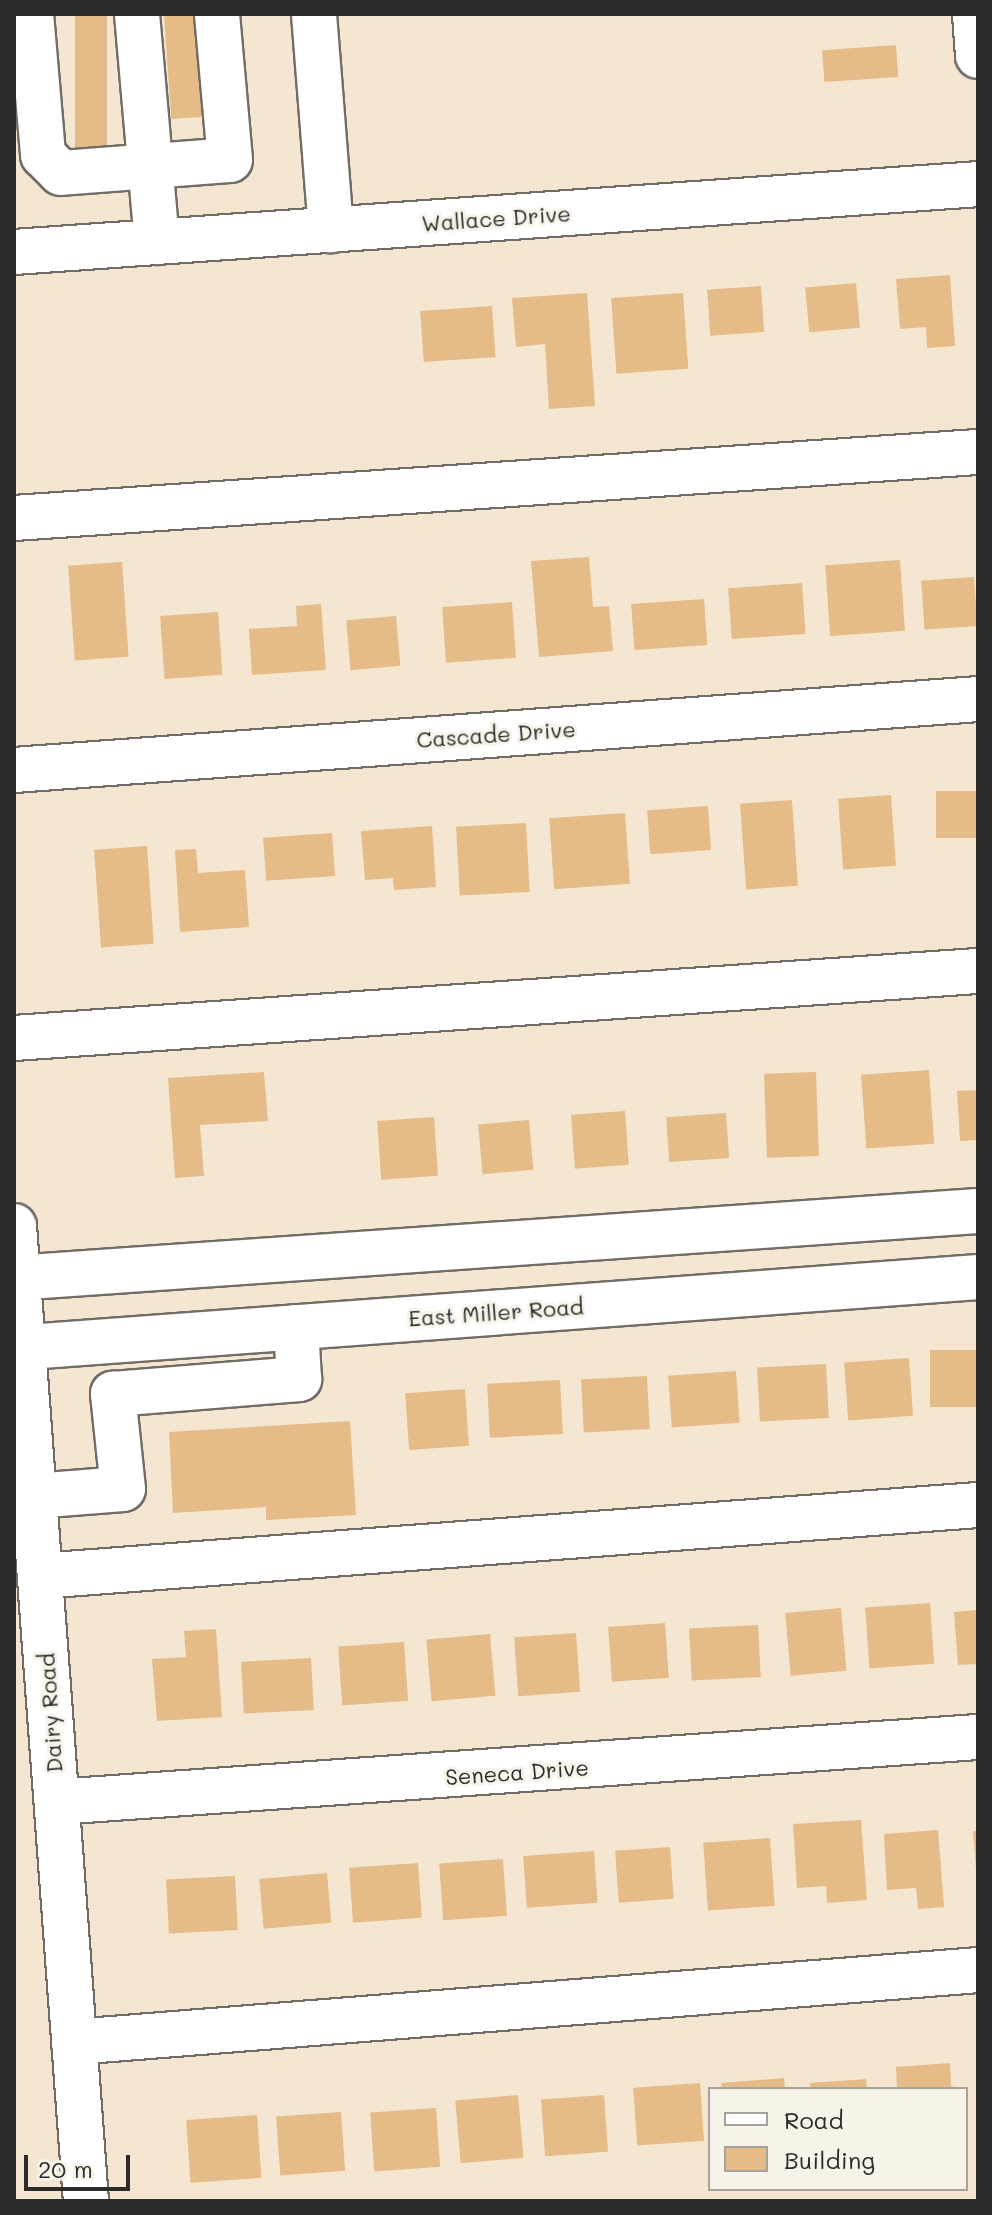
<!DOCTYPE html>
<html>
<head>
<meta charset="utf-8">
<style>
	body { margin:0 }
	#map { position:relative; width:992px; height:2215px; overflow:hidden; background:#f4e6d1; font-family:Mali,sans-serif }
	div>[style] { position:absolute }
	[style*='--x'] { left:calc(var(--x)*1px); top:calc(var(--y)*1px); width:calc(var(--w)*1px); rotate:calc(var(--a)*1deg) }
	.building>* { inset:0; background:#e5bc87; transform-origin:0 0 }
	.roads { filter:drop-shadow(2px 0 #716c65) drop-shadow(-2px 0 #716c65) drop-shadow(0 2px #716c65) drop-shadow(0 -2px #716c65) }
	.minor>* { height:44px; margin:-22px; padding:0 22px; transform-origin:22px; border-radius:22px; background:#fff }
	.major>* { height:44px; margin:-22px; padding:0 22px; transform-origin:22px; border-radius:22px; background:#fff }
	span { translate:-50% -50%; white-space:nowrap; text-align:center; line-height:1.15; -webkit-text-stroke:6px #f7f3e8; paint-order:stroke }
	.street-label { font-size:22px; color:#2b2b2b }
	.frame { position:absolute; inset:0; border:16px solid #2b2b2b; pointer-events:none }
	.legend { position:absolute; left:708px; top:2087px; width:260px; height:104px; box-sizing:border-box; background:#f7f3e8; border:2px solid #a5a39c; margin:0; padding:10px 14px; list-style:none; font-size:24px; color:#2b2b2b }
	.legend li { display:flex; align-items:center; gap:16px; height:40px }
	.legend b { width:40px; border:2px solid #a5a39c }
	.scale { position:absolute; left:24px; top:2155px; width:106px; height:36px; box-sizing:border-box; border:4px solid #2b2b2b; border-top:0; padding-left:10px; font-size:24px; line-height:28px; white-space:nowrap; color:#2b2b2b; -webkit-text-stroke:6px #f7f3e8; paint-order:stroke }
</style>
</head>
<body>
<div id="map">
	<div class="building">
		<div style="left:75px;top:14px;width:32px;height:140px"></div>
		<div style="left:196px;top:14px;width:103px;height:32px;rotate:86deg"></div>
		<div style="left:896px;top:45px;width:32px;height:74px;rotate:86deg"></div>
		<div style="clip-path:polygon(950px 275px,955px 346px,927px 348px,926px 327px,900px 329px,896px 279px)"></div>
		<div style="left:856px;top:283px;width:45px;height:51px;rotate:85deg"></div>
		<div style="left:761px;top:286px;width:46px;height:54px;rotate:86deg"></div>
		<div style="clip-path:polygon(587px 293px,595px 406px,549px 409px,545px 344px,516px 347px,512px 298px)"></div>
		<div style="left:683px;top:293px;width:76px;height:72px;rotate:86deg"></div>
		<div style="left:492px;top:306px;width:51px;height:72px;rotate:86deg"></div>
		<div style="clip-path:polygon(589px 557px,593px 607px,609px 606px,613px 651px,539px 657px,531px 561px)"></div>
		<div style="left:900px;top:560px;width:71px;height:75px;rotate:86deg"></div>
		<div style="left:122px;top:562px;width:95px;height:54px;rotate:86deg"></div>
		<div style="left:974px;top:577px;width:49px;height:53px;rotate:86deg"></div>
		<div style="left:802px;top:583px;width:51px;height:74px;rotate:86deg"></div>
		<div style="left:704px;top:599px;width:46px;height:73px;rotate:86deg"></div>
		<div style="left:512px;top:602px;width:56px;height:70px;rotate:86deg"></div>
		<div style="clip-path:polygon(321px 604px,326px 670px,252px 675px,249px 629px,297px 626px,296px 606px)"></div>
		<div style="left:218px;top:612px;width:63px;height:58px;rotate:86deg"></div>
		<div style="left:396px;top:616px;width:50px;height:50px;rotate:85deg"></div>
		<div style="left:978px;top:791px;width:47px;height:42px;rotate:90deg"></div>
		<div style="left:891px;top:795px;width:71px;height:53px;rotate:86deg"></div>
		<div style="left:792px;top:800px;width:86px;height:52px;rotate:86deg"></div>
		<div style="left:708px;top:806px;width:44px;height:61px;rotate:86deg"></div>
		<div style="left:625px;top:813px;width:71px;height:76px;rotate:86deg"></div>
		<div style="left:526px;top:823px;width:69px;height:70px;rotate:87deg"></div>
		<div style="clip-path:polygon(432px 826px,436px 887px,394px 890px,393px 878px,365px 880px,361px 831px)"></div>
		<div style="left:332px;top:833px;width:43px;height:69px;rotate:86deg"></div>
		<div style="left:147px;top:846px;width:98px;height:53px;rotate:86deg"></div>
		<div style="clip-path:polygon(196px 849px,198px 873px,245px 870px,249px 927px,180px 932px,175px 850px)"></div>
		<div style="left:929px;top:1070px;width:74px;height:68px;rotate:86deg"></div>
		<div style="clip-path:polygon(264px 1072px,268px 1121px,200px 1125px,204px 1176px,175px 1178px,168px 1078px)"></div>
		<div style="left:816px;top:1072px;width:84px;height:52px;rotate:88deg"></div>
		<div style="clip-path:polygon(978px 1090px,978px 1140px,960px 1141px,957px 1091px)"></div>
		<div style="left:625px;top:1111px;width:54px;height:54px;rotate:86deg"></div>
		<div style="left:726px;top:1113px;width:45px;height:60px;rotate:86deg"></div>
		<div style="left:434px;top:1117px;width:59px;height:57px;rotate:86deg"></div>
		<div style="left:529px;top:1120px;width:50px;height:51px;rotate:85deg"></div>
		<div style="left:978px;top:1350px;width:57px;height:48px;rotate:90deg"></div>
		<div style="left:909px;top:1358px;width:58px;height:65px;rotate:86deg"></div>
		<div style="left:826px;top:1364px;width:54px;height:69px;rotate:87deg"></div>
		<div style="left:736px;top:1371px;width:52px;height:68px;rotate:86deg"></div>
		<div style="left:647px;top:1376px;width:53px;height:66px;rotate:87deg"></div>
		<div style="left:560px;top:1380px;width:54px;height:73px;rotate:87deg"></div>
		<div style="left:465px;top:1389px;width:57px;height:60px;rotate:86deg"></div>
		<div style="clip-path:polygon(350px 1421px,356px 1515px,266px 1520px,266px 1507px,173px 1513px,169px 1432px)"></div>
		<div style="left:930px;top:1603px;width:61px;height:65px;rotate:86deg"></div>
		<div style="left:841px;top:1608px;width:63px;height:56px;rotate:85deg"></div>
		<div style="clip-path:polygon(978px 1610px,978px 1664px,958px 1665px,954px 1612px)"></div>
		<div style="left:665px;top:1623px;width:55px;height:57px;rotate:86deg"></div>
		<div style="left:758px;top:1625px;width:52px;height:69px;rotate:87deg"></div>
		<div style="clip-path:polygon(216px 1629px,222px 1717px,157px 1721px,152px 1659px,186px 1657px,184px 1631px)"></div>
		<div style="left:576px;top:1633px;width:59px;height:62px;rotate:86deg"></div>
		<div style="left:490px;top:1634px;width:62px;height:64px;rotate:85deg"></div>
		<div style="left:404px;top:1642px;width:59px;height:66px;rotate:86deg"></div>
		<div style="left:311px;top:1658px;width:52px;height:70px;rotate:87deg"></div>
		<div style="clip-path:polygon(861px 1820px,867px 1900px,827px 1903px,826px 1886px,797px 1888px,793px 1824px)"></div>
		<div style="clip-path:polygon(938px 1830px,944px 1907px,918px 1909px,916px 1888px,887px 1890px,884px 1834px)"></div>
		<div style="clip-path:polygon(973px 1831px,978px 1831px,978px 1869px,976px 1869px)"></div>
		<div style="left:770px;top:1838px;width:68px;height:67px;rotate:86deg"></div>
		<div style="left:670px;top:1847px;width:52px;height:55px;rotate:86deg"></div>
		<div style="left:594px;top:1851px;width:52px;height:71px;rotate:86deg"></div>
		<div style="left:503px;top:1859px;width:57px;height:64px;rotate:86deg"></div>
		<div style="left:418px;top:1863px;width:55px;height:69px;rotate:86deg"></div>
		<div style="left:327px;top:1873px;width:50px;height:68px;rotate:85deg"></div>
		<div style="left:235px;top:1876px;width:54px;height:69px;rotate:87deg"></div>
		<div style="clip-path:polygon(950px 2063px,951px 2086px,964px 2089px,897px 2089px,896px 2067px)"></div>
		<div style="clip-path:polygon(784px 2078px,785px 2089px,722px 2089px,721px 2083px)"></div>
		<div style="clip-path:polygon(866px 2079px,867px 2089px,810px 2089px,810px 2083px)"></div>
		<div style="left:700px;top:2083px;width:58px;height:67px;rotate:86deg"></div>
		<div style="left:518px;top:2095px;width:63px;height:63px;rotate:85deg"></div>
		<div style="left:604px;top:2095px;width:57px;height:63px;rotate:86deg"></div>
		<div style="left:436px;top:2108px;width:59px;height:66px;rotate:86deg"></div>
		<div style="left:341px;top:2112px;width:59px;height:65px;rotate:86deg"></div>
		<div style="left:257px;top:2115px;width:63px;height:71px;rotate:86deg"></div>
	</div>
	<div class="roads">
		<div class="minor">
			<div style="--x:31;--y:14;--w:142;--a:85.1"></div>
			<div style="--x:43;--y:155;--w:25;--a:45"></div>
			<div style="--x:61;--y:173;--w:169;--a:-4.4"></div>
			<div style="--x:230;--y:160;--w:147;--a:-95.1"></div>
			<div style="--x:137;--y:14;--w:229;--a:85"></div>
			<div style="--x:314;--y:14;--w:217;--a:85.5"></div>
			<div style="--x:975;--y:14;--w:42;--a:85.9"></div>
			<div style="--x:14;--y:252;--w:966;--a:-4.03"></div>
			<div style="--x:14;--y:518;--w:966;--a:-3.92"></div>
			<div style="--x:14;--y:770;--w:967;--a:-4.21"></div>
			<div style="--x:14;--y:1038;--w:966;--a:-3.98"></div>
			<div style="--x:14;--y:1226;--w:978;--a:85.78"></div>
			<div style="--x:34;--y:1496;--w:89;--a:-4.5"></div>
			<div style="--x:123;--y:1489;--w:96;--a:-96"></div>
			<div style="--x:113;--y:1394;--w:187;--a:-4.6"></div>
			<div style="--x:299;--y:1379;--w:52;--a:-93.3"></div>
			<div style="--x:40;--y:1576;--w:941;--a:-4.33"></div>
			<div style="--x:57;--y:1802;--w:923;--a:-4.04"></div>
			<div style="--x:74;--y:2042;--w:907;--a:-4.55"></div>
		</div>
		<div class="major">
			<div style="--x:14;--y:1278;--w:966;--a:-3.98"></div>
			<div style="--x:14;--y:1348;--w:967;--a:-4.21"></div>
		</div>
	</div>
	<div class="street-label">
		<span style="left:496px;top:218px;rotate:-4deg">Wallace Drive</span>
		<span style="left:496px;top:734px;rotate:-4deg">Cascade Drive</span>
		<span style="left:496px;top:1312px;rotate:-4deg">East Miller Road</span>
		<span style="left:50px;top:1713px;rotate:-94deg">Dairy Road</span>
		<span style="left:517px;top:1772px;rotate:-4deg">Seneca Drive</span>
	</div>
	<div class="frame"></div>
	<ul class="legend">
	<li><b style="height:10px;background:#fff"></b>Road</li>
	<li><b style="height:22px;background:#e5bc87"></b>Building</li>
	</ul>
	<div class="scale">20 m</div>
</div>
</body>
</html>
